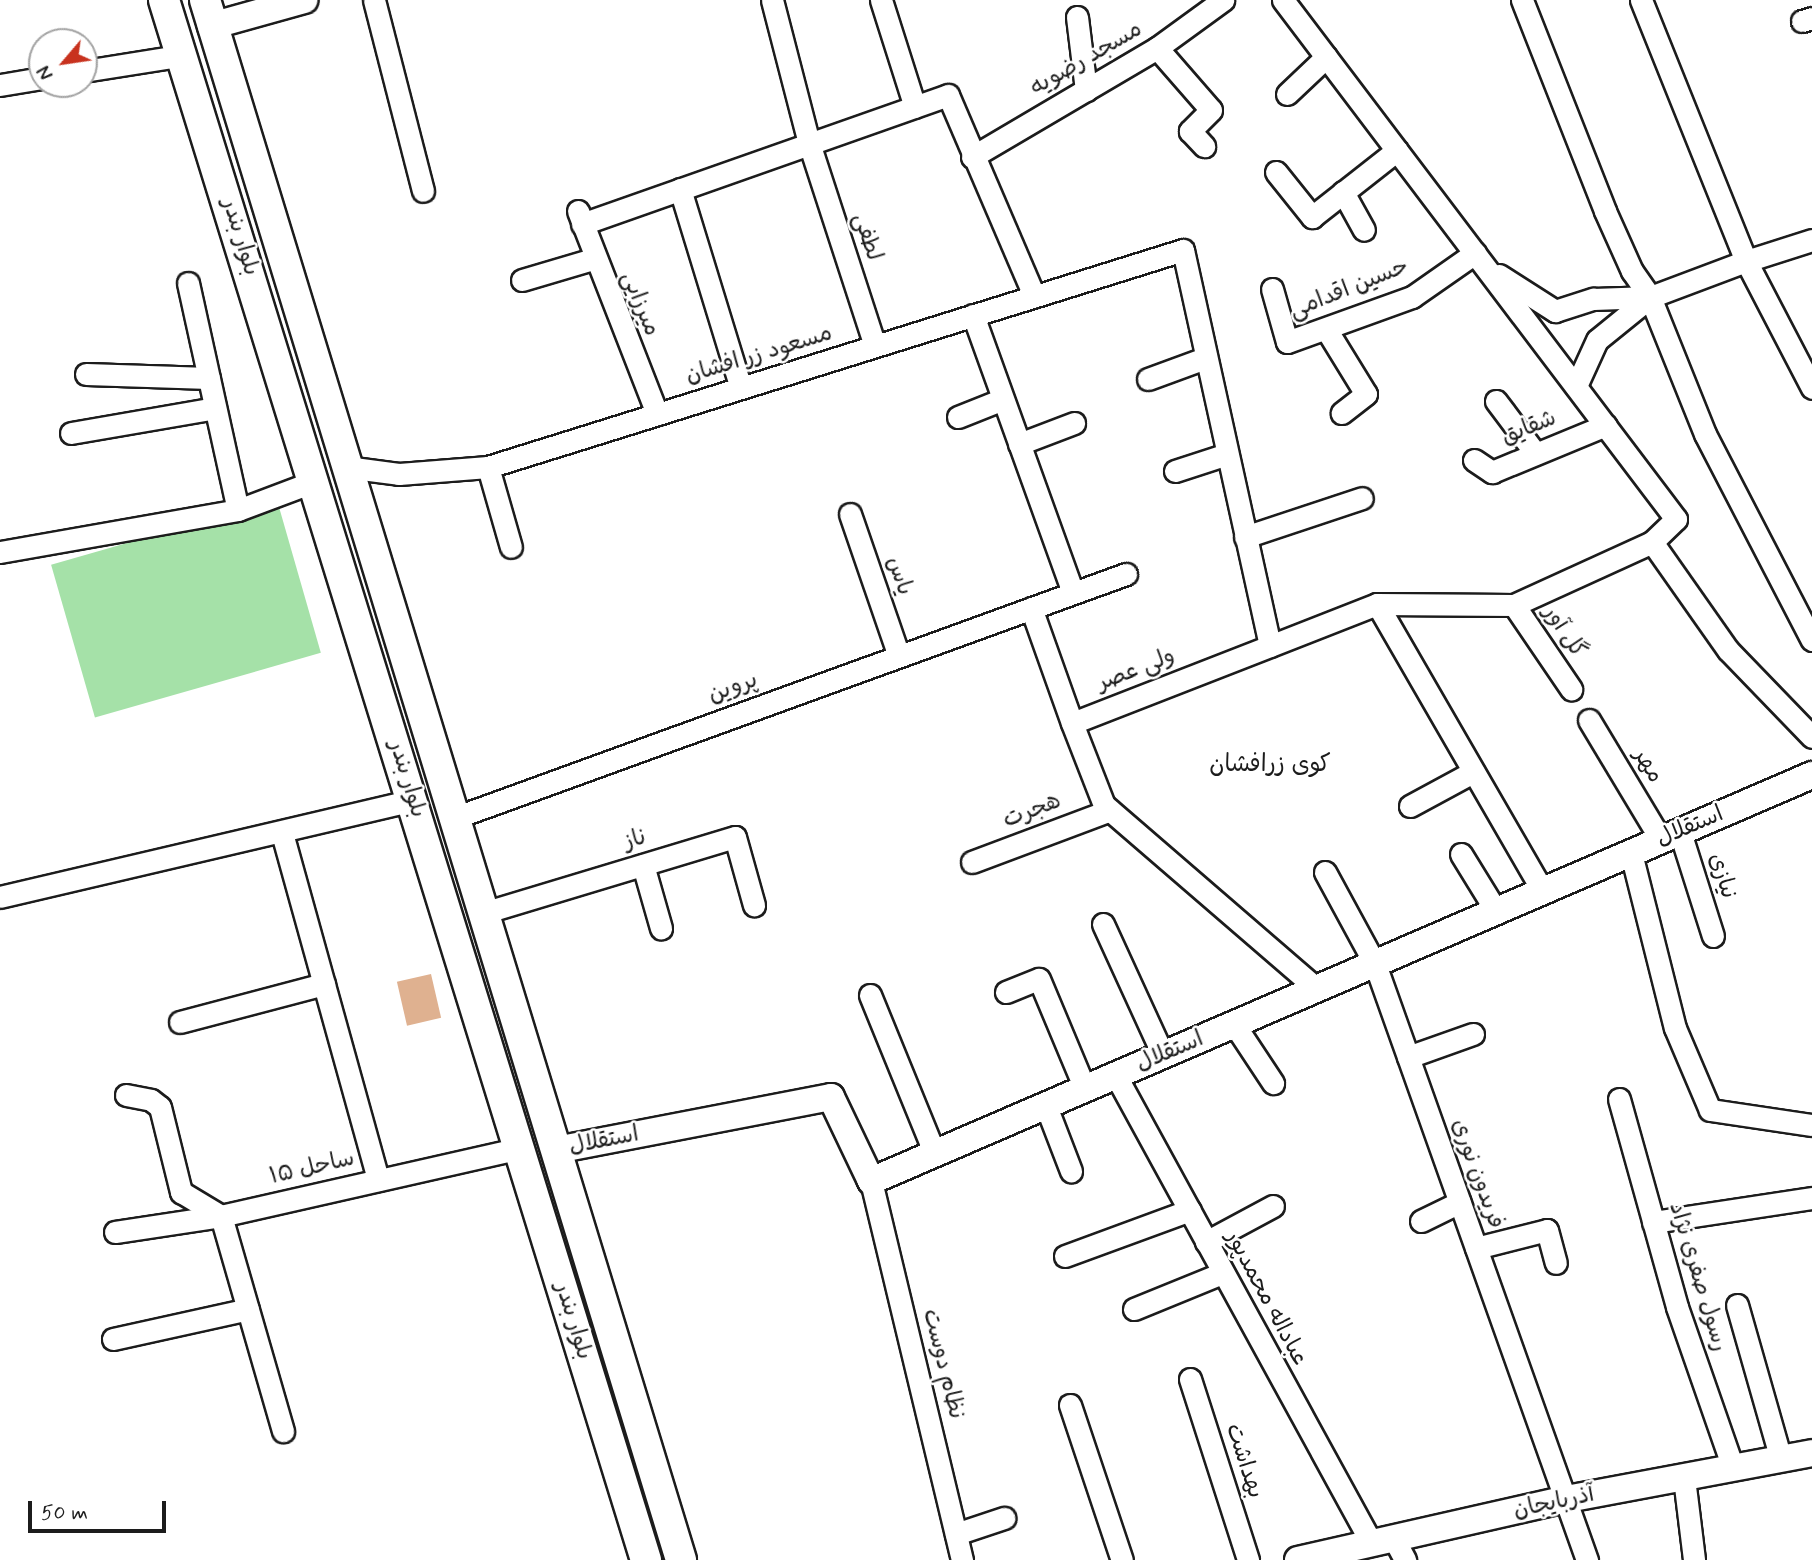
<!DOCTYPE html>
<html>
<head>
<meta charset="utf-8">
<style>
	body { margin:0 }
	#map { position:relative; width:1812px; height:1560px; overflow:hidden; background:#fff; font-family:Mynerve,"Playpen Sans Arabic",sans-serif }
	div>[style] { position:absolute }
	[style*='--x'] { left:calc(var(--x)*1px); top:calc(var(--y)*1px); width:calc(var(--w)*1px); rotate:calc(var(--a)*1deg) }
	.green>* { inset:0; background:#a5e1a8; transform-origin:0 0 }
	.building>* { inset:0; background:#dfb190; transform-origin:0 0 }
	.roads { filter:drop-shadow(2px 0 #1c1c1c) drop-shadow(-2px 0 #1c1c1c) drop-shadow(0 2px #1c1c1c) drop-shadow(0 -2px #1c1c1c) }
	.minor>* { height:21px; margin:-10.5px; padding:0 10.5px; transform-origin:10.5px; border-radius:10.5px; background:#fff }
	.tertiary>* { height:26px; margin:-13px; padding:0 13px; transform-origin:13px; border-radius:13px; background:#fff }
	.secondary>* { height:30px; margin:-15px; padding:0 15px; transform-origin:15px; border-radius:15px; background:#fff }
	span { translate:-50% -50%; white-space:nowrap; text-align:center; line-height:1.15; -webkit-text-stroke:5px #fff; paint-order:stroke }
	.street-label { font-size:23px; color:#1c1c1c }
	.neighbourhood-label { font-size:24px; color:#1c1c1c }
	.north { position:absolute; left:28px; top:28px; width:70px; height:70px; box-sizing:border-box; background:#fff; border:2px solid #a4a4a4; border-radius:50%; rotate:241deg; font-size:19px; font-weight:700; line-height:28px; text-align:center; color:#1c1c1c }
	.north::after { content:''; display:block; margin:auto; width:24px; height:32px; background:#c8321e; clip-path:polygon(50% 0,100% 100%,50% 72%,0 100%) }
	.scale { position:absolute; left:28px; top:1501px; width:138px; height:32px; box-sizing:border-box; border:4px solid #1c1c1c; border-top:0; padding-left:9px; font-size:21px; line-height:24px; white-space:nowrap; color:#1c1c1c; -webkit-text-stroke:5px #fff; paint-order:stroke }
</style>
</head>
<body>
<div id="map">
	<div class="green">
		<div style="left:277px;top:500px;width:159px;height:235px;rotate:74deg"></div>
	</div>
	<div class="building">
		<div style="left:431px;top:974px;width:45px;height:35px;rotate:77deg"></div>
	</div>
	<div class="roads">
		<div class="minor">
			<div style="--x:374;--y:0;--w:197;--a:75.6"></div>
			<div style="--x:772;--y:0;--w:148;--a:75.5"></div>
			<div style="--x:809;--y:143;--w:213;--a:72"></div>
			<div style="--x:881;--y:0;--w:112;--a:72.4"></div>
			<div style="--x:1283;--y:0;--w:651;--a:52.87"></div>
			<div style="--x:1676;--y:519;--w:33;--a:136"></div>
			<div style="--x:1652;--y:542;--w:132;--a:54.9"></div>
			<div style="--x:1728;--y:650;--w:121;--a:46"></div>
			<div style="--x:1522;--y:0;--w:227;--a:68.5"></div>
			<div style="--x:1605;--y:211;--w:66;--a:65.8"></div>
			<div style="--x:1632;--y:271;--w:32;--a:55"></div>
			<div style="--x:1650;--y:297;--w:148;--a:68.1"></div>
			<div style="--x:1705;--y:434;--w:232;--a:62.6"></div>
			<div style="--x:1641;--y:0;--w:281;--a:68.1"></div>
			<div style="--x:1746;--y:261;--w:103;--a:159.4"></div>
			<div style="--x:1077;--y:17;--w:74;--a:83"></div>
			<div style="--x:1802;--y:21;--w:10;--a:-17"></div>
			<div style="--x:1157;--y:48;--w:82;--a:48.9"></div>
			<div style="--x:1211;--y:110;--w:30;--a:135"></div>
			<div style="--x:1190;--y:131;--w:21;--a:47"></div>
			<div style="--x:84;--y:71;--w:101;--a:-9.1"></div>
			<div style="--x:0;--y:85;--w:43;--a:-9.5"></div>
			<div style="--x:1287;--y:94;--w:54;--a:-43.5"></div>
			<div style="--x:972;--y:157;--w:215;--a:-30.5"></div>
			<div style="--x:1157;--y:48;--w:82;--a:-36"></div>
			<div style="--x:1276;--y:172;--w:58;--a:51.3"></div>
			<div style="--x:1312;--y:217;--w:108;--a:-38.2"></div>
			<div style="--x:680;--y:189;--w:208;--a:73"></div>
			<div style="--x:1343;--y:192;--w:43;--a:61.1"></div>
			<div style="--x:578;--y:211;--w:218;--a:68.7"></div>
			<div style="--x:582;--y:224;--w:388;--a:-19.4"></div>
			<div style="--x:948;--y:95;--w:219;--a:66.8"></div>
			<div style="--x:1812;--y:240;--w:69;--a:162.3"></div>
			<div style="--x:1746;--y:261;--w:143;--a:62.5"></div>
			<div style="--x:1499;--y:275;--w:67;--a:32.7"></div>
			<div style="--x:1555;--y:311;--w:40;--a:-18"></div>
			<div style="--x:1593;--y:299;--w:57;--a:-2"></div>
			<div style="--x:1650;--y:297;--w:68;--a:140.9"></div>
			<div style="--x:1597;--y:340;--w:51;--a:114.5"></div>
			<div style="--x:522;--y:280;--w:74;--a:-16.5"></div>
			<div style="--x:188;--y:283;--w:232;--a:77.6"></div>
			<div style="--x:1272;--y:289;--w:55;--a:74.2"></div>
			<div style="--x:1287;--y:342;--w:133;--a:-19.8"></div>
			<div style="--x:1412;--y:297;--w:77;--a:-34.9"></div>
			<div style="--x:973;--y:315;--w:295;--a:70.2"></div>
			<div style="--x:1326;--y:329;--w:76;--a:58.4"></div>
			<div style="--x:1366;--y:394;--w:31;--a:142"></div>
			<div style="--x:86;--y:374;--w:123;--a:1.9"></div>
			<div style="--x:1148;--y:379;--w:61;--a:-20.2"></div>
			<div style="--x:1496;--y:401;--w:66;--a:53"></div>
			<div style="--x:958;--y:417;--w:48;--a:-21.8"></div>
			<div style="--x:71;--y:433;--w:146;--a:-9.8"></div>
			<div style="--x:1019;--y:444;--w:59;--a:-20.9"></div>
			<div style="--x:1474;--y:460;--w:22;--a:34"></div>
			<div style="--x:1492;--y:472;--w:123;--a:-22.4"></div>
			<div style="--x:346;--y:467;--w:53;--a:7.5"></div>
			<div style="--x:399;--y:474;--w:89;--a:-4.5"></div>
			<div style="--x:488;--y:467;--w:728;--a:-17.34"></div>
			<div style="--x:1183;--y:250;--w:405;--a:77.6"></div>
			<div style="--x:1270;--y:646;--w:212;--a:158.7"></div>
			<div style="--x:1072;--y:723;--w:122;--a:-109.6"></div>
			<div style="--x:488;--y:467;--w:83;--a:74"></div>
			<div style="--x:1175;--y:471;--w:55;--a:-18.1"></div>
			<div style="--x:850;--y:514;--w:150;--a:71"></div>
			<div style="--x:1245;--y:537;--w:123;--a:-18.4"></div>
			<div style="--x:0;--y:552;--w:242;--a:-10"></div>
			<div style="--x:238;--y:510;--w:82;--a:-20.6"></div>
			<div style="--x:1377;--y:604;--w:332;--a:60"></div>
			<div style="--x:1514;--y:605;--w:102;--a:55.8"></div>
			<div style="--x:1270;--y:646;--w:115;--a:-21.4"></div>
			<div style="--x:1377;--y:604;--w:137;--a:0.4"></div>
			<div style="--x:1514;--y:605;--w:152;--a:-24.5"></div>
			<div style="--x:1589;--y:720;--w:140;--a:59"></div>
			<div style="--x:1072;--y:723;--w:88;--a:68.7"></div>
			<div style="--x:1104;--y:805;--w:281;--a:40.8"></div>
			<div style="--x:1410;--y:806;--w:72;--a:-28.4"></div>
			<div style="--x:454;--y:818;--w:715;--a:-19.96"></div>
			<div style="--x:1680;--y:832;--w:109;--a:72.4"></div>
			<div style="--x:282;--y:833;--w:360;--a:74.5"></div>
			<div style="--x:1631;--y:853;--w:180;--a:75.9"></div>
			<div style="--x:1675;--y:1028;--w:89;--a:66.9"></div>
			<div style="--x:1710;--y:1110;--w:103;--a:8.4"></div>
			<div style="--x:1461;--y:854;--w:67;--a:58.4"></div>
			<div style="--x:972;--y:862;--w:147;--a:-20.6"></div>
			<div style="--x:643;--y:865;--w:66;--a:74.1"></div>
			<div style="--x:1325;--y:872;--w:105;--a:61.5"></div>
			<div style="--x:1375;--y:964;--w:633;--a:70.42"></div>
			<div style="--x:0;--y:897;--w:424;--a:-13.2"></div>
			<div style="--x:483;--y:913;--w:263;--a:-16.8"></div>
			<div style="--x:735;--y:837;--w:71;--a:74.4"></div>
			<div style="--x:1103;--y:924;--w:144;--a:65.4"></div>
			<div style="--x:1006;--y:992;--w:35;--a:-22"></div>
			<div style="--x:1039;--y:979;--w:119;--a:67.3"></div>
			<div style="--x:870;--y:995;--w:172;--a:67.8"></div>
			<div style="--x:180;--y:1022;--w:149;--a:-14.8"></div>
			<div style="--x:1234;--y:1024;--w:71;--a:56.5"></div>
			<div style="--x:1408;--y:1057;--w:69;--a:-19.5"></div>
			<div style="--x:1116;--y:1076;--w:533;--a:61.32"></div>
			<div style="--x:126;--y:1095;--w:25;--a:11"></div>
			<div style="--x:151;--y:1100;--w:11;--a:38"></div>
			<div style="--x:160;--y:1107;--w:88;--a:76.1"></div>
			<div style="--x:181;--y:1192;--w:47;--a:31"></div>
			<div style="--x:221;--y:1216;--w:224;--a:73.9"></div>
			<div style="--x:1619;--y:1099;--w:216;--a:74.4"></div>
			<div style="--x:1677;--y:1307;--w:170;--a:70.8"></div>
			<div style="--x:1046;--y:1106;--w:70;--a:69"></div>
			<div style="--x:871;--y:1181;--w:390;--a:76.5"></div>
			<div style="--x:1421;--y:1221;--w:43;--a:-26"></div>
			<div style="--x:1653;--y:1222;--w:161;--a:-8.6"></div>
			<div style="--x:115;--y:1232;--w:107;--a:-8.6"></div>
			<div style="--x:221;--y:1216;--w:307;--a:-12.8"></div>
			<div style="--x:1206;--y:1242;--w:76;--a:-28.2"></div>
			<div style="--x:1476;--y:1248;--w:73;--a:-14.2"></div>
			<div style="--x:1547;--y:1230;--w:34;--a:75"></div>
			<div style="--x:1065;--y:1256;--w:133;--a:-20.2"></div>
			<div style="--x:1737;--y:1305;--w:160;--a:74.1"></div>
			<div style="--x:1134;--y:1309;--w:95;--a:-22.2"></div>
			<div style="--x:113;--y:1339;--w:138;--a:-12.5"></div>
			<div style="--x:1190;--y:1379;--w:190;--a:72.2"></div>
			<div style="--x:1070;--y:1405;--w:163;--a:71.5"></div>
			<div style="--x:1684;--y:1478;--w:83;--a:83"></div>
			<div style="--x:956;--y:1534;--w:51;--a:-18.4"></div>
			<div style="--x:1394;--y:1539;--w:24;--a:62"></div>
		</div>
		<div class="tertiary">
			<div style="--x:211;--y:26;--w:97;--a:-15.6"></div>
			<div style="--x:556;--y:1150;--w:280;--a:-10.9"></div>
			<div style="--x:831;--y:1097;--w:93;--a:64.5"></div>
			<div style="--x:871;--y:1181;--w:1025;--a:-23.34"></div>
			<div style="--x:1298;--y:1560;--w:276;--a:-12.8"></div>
			<div style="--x:1567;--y:1499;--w:249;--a:-10.6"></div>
		</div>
		<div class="secondary">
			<div style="--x:164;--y:0;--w:1633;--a:72.83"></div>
			<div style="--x:205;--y:0;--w:1631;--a:73.03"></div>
		</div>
	</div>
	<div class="street-label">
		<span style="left:1086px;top:59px;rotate:-30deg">مسجد رضویه</span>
		<span style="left:240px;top:237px;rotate:73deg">بلوار بندر</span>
		<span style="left:867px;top:237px;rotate:72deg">لطفی</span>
		<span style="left:1349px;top:289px;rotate:-22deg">حسین اقدامی</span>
		<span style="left:640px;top:304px;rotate:68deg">میرزایی</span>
		<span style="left:759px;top:355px;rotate:-17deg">مسعود زر افشان</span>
		<span style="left:1529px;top:428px;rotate:-22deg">شقایق</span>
		<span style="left:899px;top:576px;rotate:71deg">یاس</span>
		<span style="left:1564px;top:632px;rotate:56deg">گل آور</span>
		<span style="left:1136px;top:670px;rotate:-21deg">ولی عصر</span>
		<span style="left:733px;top:688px;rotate:-20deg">پروین</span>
		<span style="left:1648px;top:766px;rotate:59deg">مهر</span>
		<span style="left:407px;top:779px;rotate:73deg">بلوار بندر</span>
		<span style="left:1032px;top:811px;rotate:-21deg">هجرت</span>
		<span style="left:1690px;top:827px;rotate:-23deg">استقلال</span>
		<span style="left:635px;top:840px;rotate:-17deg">ناز</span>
		<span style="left:1722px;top:876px;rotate:73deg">نیازی</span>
		<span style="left:1170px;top:1052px;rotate:-23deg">استقلال</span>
		<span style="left:604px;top:1141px;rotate:-11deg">استقلال</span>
		<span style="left:312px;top:1168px;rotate:-13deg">ساحل ۱۵</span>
		<span style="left:1477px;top:1174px;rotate:70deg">فریدون نوری</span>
		<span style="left:1698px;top:1277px;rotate:73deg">رسول صفری نژاد</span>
		<span style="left:1266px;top:1298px;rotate:62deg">عباداله محمدپور</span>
		<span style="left:573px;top:1321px;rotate:73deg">بلوار بندر</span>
		<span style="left:943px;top:1364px;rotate:76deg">نظام دوست</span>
		<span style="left:1244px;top:1461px;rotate:72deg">بهداشت</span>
		<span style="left:1554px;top:1503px;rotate:-12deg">آذربایجان</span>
	</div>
	<div class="neighbourhood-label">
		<span style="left:1270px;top:765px">کوی زرافشان</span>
	</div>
	<div class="north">N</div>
	<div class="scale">50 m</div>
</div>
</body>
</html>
